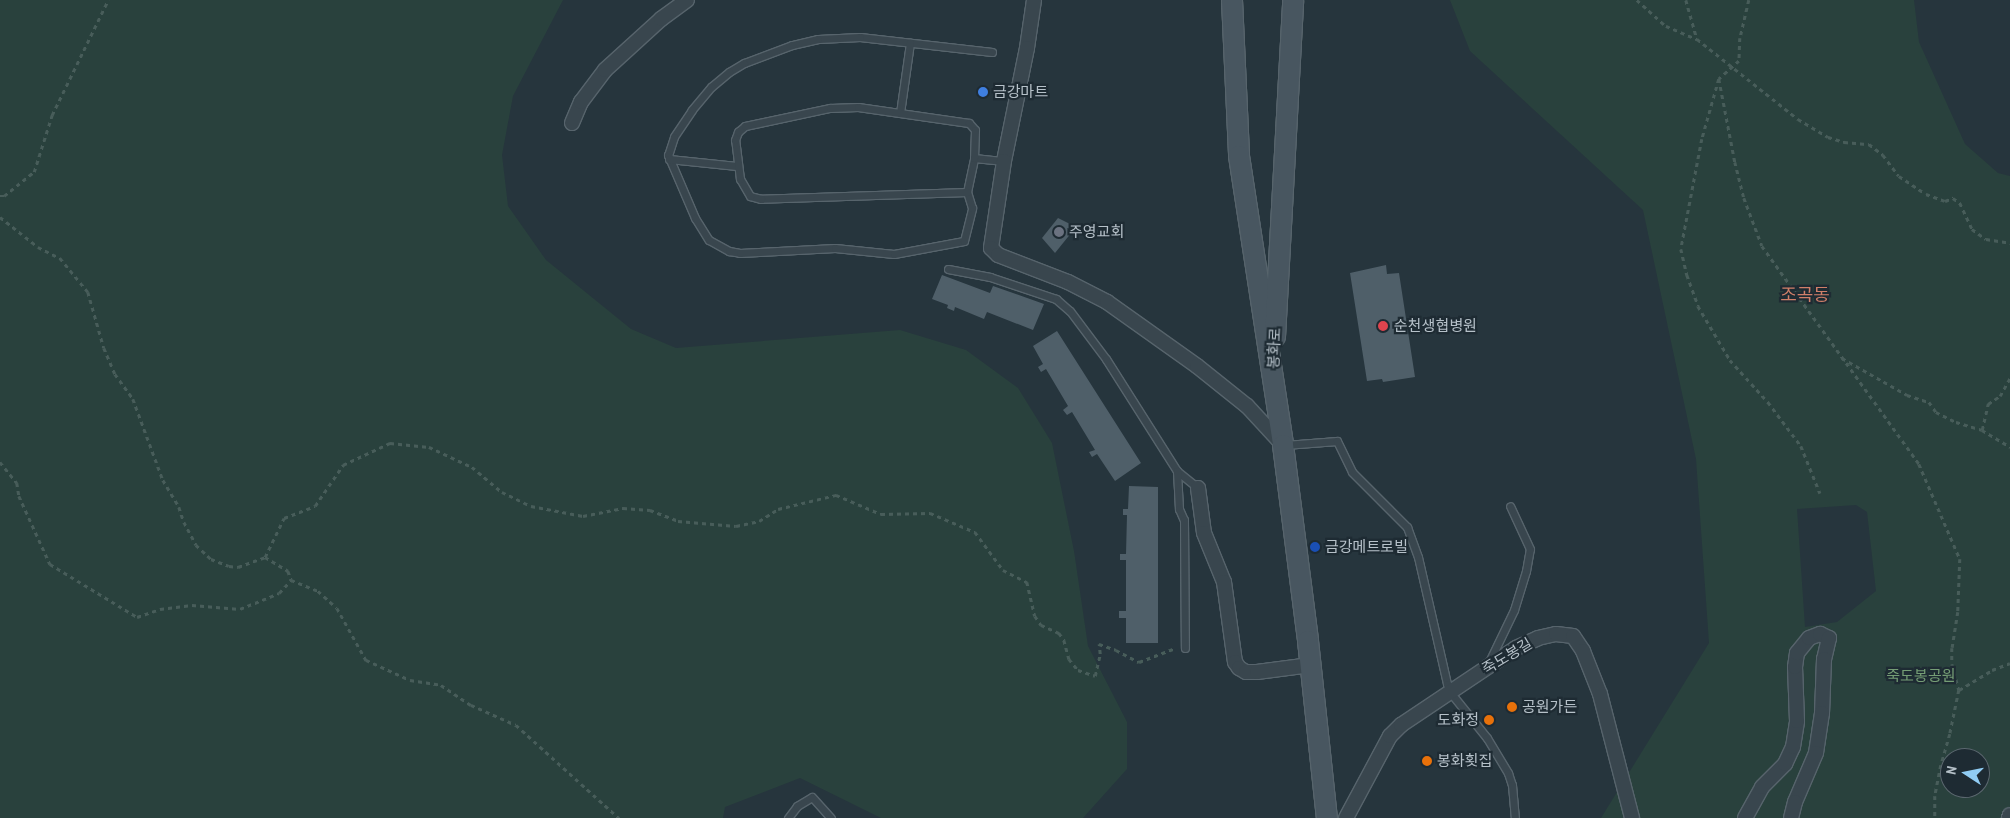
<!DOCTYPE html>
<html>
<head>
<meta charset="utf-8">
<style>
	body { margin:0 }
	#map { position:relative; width:2010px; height:818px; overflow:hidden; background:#26353d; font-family:"Archivo Narrow","Noto Sans KR",sans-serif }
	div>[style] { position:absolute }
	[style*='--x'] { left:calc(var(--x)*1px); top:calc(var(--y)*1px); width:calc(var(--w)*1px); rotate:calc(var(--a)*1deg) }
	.green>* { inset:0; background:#29413d }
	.building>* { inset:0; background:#4f5f69 }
	.path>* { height:2.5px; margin-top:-1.25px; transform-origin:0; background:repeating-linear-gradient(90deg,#485d5a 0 4px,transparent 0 8px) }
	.roads { filter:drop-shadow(1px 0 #57646c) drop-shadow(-1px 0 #57646c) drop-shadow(0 1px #57646c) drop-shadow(0 -1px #57646c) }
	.lane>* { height:7px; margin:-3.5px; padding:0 3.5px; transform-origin:3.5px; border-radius:3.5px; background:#39464e }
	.street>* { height:14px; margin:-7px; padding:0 7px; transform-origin:7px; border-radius:7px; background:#39464e }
	.secondary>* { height:20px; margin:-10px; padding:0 10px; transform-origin:10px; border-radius:10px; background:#485660 }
	.dots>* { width:14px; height:14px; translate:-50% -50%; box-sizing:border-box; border:2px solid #1e2b33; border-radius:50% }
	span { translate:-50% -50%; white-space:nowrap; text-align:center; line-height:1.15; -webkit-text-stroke:4.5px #1e2b33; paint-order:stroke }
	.poi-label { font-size:15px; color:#b6c1c9 }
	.left { translate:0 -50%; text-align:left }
	.right { translate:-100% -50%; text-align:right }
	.street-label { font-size:15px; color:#b6c1c9 }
	.park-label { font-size:15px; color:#759d75 }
	.quarter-label { font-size:18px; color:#d07f69 }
	.north { position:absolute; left:1940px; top:748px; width:50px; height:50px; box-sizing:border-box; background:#1e2b33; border:1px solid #5b676f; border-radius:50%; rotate:281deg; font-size:14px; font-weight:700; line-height:20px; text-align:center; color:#b6c1c9 }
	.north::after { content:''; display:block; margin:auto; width:18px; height:22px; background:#90ccf3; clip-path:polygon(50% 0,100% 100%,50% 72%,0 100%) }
</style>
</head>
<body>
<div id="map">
	<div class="green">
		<div style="clip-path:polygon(0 0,563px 0,513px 96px,502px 155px,508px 206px,546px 260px,631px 329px,676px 348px,900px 330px,966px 350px,1018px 388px,1052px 443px,1074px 551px,1088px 646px,1127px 722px,1127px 769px,1083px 818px,881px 818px,800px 778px,725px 807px,723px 818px,0 818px)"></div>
		<div style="clip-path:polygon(evenodd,1450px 0,1914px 0,1919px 42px,1965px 144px,1998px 173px,2010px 176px,2010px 818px,1601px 818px,1709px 643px,1696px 459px,1643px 210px,1470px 51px,1450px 0,1856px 505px,1867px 512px,1876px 591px,1837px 622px,1805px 627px,1797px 509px,1856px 505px,1450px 0,1950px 758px,1980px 758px,1980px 788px,1950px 788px,1950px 758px)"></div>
	</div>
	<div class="building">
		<div style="clip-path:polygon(1058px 218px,1076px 227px,1055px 253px,1042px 238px)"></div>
		<div style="clip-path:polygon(1386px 265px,1387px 274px,1399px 273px,1415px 377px,1383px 382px,1382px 379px,1367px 381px,1350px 273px)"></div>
		<div style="clip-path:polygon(942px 275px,990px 293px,993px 286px,1044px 304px,1033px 330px,987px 312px,984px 319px,955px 307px,954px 311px,947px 308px,948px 305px,932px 299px)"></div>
		<div style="clip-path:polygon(1057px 331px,1141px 463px,1115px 481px,1097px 454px,1092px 457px,1089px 452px,1095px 450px,1072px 412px,1067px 415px,1063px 410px,1068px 406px,1046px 369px,1041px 372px,1038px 367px,1043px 364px,1033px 346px)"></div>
		<div style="clip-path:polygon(1129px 486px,1158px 487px,1158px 643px,1126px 643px,1126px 618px,1119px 618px,1119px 611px,1126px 611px,1126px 560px,1120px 560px,1120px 554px,1126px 554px,1127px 515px,1123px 515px,1123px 509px,1128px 509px)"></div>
	</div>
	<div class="path">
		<div style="--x:1637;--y:0;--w:39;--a:42"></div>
		<div style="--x:1666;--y:26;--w:34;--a:23"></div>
		<div style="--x:1697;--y:39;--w:129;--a:38.4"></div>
		<div style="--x:1798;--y:119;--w:35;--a:31"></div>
		<div style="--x:1828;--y:137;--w:17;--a:17"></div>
		<div style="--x:1844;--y:142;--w:25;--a:5"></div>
		<div style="--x:1869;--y:144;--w:18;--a:38"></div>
		<div style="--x:1883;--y:155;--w:26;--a:53"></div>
		<div style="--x:1899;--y:176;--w:32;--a:34"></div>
		<div style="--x:1926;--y:194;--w:20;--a:20"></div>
		<div style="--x:1945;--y:201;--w:9;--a:-21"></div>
		<div style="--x:1953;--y:198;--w:9;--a:36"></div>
		<div style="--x:1960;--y:203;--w:29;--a:65"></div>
		<div style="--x:1972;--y:229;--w:17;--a:36"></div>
		<div style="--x:1986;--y:239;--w:24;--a:9"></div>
		<div style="--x:1686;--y:0;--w:41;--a:74.2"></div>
		<div style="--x:1749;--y:0;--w:39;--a:103"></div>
		<div style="--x:1740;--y:38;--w:23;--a:92"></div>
		<div style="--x:1739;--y:61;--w:27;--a:138"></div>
		<div style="--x:1719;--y:79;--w:62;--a:105.8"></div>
		<div style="--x:1702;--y:139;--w:112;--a:100.8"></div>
		<div style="--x:1681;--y:249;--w:27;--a:77"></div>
		<div style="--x:1687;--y:275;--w:33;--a:70"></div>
		<div style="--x:1698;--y:306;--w:63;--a:59.3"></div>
		<div style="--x:1730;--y:360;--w:57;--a:47.9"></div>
		<div style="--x:1768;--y:402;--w:55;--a:53.1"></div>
		<div style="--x:1801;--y:446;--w:51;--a:68"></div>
		<div style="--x:1719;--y:79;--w:85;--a:79.1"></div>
		<div style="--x:1735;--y:162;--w:37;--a:76"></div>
		<div style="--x:1744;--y:198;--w:51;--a:69.4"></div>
		<div style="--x:1762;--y:246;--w:269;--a:54.2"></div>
		<div style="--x:1919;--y:464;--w:103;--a:66.7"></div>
		<div style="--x:1960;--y:559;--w:53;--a:92.2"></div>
		<div style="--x:1958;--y:612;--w:36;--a:99"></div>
		<div style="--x:1952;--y:648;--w:16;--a:90"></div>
		<div style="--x:1952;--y:664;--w:27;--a:75"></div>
		<div style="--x:1959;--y:690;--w:45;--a:101.6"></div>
		<div style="--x:1950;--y:734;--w:32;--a:106"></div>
		<div style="--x:1941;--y:765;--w:32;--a:101"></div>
		<div style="--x:1935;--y:796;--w:22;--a:90"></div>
		<div style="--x:0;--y:196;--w:4;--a:0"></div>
		<div style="--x:4;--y:196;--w:38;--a:-39"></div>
		<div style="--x:34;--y:172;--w:60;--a:-72.5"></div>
		<div style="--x:52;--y:115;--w:128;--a:-64"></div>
		<div style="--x:0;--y:217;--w:48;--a:38.3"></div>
		<div style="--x:38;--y:247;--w:25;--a:27"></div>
		<div style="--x:60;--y:258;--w:44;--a:50.5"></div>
		<div style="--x:88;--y:292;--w:58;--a:74.1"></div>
		<div style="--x:104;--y:348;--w:28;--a:67"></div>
		<div style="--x:115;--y:374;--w:31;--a:54"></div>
		<div style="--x:133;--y:399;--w:86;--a:69.7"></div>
		<div style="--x:163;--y:480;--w:31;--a:59"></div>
		<div style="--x:179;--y:507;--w:16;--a:72"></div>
		<div style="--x:184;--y:522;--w:26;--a:62"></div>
		<div style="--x:196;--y:545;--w:21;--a:43"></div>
		<div style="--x:211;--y:559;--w:19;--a:21"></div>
		<div style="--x:229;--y:566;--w:9;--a:6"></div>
		<div style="--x:238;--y:567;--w:29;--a:-20"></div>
		<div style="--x:265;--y:557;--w:43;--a:-64"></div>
		<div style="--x:284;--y:518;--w:33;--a:-21"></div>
		<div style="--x:315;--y:506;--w:50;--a:-55.7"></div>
		<div style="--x:343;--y:465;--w:52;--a:-25.1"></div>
		<div style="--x:390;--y:443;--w:39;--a:6"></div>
		<div style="--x:429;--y:447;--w:47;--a:24.9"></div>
		<div style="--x:472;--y:467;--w:39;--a:40"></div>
		<div style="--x:502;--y:492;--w:32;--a:26"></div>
		<div style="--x:531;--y:506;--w:53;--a:10.9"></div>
		<div style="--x:583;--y:516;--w:41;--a:-11.3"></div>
		<div style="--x:623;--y:508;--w:27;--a:4"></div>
		<div style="--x:650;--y:510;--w:30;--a:21"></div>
		<div style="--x:678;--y:521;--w:58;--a:4.9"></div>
		<div style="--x:736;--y:526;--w:24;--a:-12"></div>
		<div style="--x:759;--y:521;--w:22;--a:-32"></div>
		<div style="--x:778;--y:509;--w:60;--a:-13.6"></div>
		<div style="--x:836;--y:495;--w:49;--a:22.9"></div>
		<div style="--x:881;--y:514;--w:49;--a:-1.2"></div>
		<div style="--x:930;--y:513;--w:49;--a:22.9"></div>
		<div style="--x:975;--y:532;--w:47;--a:53.6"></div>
		<div style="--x:1003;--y:570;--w:27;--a:27"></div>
		<div style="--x:1027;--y:582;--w:35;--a:77"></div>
		<div style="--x:1035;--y:616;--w:11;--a:56"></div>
		<div style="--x:1041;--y:625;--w:20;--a:24"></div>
		<div style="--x:1059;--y:633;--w:9;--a:54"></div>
		<div style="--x:1064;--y:640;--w:20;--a:75"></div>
		<div style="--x:1069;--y:659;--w:14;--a:51"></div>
		<div style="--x:1078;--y:670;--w:18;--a:19"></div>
		<div style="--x:1095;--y:676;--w:23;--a:-77"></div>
		<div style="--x:1100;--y:654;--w:10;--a:-96"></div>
		<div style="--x:1099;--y:644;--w:18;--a:19"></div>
		<div style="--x:1116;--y:650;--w:26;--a:28"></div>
		<div style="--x:1139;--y:662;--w:39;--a:-21"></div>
		<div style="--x:1842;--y:358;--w:75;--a:29.6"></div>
		<div style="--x:1907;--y:395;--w:23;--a:18"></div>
		<div style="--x:1929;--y:402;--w:12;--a:55"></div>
		<div style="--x:1936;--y:412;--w:22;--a:27"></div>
		<div style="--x:1956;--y:422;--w:27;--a:17"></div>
		<div style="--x:1982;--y:430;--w:33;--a:31"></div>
		<div style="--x:1982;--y:430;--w:27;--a:-77"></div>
		<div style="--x:1988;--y:404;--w:14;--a:-34"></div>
		<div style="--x:2000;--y:396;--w:21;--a:-61"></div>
		<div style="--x:0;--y:462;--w:27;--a:51"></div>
		<div style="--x:17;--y:483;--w:13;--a:81"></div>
		<div style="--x:19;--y:496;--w:75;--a:65.5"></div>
		<div style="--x:50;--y:564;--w:102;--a:31.3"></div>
		<div style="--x:137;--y:617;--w:24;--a:-19"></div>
		<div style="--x:160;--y:609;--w:32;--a:-7"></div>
		<div style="--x:192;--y:605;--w:48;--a:4.8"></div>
		<div style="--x:240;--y:609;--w:42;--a:-22.3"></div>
		<div style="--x:279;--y:593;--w:18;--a:-47"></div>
		<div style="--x:291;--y:580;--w:29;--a:22"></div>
		<div style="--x:318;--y:591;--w:25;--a:42"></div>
		<div style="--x:337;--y:608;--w:60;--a:60.9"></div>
		<div style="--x:366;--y:660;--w:48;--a:24.4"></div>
		<div style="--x:410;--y:680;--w:31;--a:9"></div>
		<div style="--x:441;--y:685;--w:36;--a:34"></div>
		<div style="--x:471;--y:705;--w:49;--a:24"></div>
		<div style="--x:516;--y:725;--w:139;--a:42.1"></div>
		<div style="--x:265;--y:557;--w:27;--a:31"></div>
		<div style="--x:288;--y:571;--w:9;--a:69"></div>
		<div style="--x:1959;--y:690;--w:39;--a:-31"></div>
		<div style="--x:1992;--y:670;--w:19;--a:-21"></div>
	</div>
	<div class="roads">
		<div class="lane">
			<div style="--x:992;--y:52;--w:133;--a:-173.5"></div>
			<div style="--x:860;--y:37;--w:42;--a:177.3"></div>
			<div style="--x:818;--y:39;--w:27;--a:167"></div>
			<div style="--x:792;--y:45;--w:51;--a:159.4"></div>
			<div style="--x:744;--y:63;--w:17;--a:149"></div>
			<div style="--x:729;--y:72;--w:23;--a:140"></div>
			<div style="--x:711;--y:87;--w:30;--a:130"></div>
			<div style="--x:692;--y:110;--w:32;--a:124"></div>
			<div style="--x:674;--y:137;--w:19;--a:108"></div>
			<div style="--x:668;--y:155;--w:69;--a:66.8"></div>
			<div style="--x:695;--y:218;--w:26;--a:58"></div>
			<div style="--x:709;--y:240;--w:23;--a:29"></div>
			<div style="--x:729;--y:251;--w:11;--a:10"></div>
			<div style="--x:740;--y:253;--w:95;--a:-3"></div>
			<div style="--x:835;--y:248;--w:59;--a:5.8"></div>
			<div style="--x:894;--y:254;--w:71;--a:-10.5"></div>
			<div style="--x:964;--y:241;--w:34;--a:-76"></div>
			<div style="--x:972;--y:208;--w:17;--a:-107"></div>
			<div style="--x:967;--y:192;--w:35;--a:-78"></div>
			<div style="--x:974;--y:158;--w:30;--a:6"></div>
			<div style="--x:900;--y:113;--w:71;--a:-81.9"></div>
			<div style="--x:669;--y:159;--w:68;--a:5.9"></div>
			<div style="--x:967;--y:192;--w:206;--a:178.1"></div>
			<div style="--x:761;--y:199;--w:11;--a:-165"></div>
			<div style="--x:750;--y:196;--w:20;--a:-120"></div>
			<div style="--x:740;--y:179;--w:39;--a:-97"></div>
			<div style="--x:735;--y:140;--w:9;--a:-69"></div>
			<div style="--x:738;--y:132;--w:9;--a:-41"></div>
			<div style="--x:745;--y:126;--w:87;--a:-12"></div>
			<div style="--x:830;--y:108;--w:28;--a:-2"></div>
			<div style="--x:858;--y:107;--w:112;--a:8.2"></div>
			<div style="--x:969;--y:123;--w:9;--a:49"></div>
			<div style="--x:975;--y:130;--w:28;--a:92"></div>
			<div style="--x:948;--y:269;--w:43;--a:10.8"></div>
			<div style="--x:990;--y:277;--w:70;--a:18.4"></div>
			<div style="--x:1056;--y:299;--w:18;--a:41"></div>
			<div style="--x:1070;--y:311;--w:60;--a:53.1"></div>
			<div style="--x:1106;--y:359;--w:133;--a:57.6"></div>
			<div style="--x:1177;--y:471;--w:27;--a:39"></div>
			<div style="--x:1285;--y:445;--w:52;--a:-4.4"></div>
			<div style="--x:1337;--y:441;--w:34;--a:64"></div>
			<div style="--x:1352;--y:472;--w:78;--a:45"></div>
			<div style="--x:1407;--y:527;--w:32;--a:70"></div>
			<div style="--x:1418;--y:557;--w:130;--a:77.1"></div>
			<div style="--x:1447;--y:684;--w:9;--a:69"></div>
			<div style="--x:1450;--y:692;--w:59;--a:51.2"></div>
			<div style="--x:1487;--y:738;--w:41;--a:59"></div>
			<div style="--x:1508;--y:773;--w:13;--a:72"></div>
			<div style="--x:1512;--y:785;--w:33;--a:85"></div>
			<div style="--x:1177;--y:471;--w:38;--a:87"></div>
			<div style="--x:1179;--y:509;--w:12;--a:66"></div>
			<div style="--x:1184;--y:520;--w:128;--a:89.6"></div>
			<div style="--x:1488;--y:664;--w:60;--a:-64.3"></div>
			<div style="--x:1514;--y:610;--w:41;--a:-72.9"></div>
			<div style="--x:1526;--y:571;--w:22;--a:-80"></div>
			<div style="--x:1530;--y:549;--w:47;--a:-114.9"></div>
			<div style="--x:788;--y:818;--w:15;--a:-53"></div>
			<div style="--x:797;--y:806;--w:17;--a:-31"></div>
			<div style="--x:812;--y:797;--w:28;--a:48"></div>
		</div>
		<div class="street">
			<div style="--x:1034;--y:0;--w:49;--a:98.3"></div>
			<div style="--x:1027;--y:48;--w:115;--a:101.5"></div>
			<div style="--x:1004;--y:161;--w:88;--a:98.5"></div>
			<div style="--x:991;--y:248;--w:10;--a:45"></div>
			<div style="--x:998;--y:255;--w:75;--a:21.1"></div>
			<div style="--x:1068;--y:282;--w:44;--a:27.1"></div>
			<div style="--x:1107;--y:302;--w:110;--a:35.4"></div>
			<div style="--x:1197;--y:366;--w:64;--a:38.7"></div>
			<div style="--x:1247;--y:406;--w:53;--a:47.3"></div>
			<div style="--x:572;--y:123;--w:23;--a:-67"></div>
			<div style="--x:581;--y:102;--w:40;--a:-53"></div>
			<div style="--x:605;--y:70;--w:76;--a:-42.3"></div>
			<div style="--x:661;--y:19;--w:32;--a:-36"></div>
			<div style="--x:1198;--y:488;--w:45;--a:82.4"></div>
			<div style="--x:1204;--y:533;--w:53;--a:67.8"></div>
			<div style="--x:1224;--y:582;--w:81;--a:82.2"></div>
			<div style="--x:1235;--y:662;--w:7;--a:56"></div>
			<div style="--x:1239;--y:668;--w:8;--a:30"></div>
			<div style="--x:1246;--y:672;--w:11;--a:0"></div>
			<div style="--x:1257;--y:672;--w:54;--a:-7.4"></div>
			<div style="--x:1346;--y:818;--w:93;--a:-61.8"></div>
			<div style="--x:1390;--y:736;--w:16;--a:-45"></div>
			<div style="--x:1401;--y:725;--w:138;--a:-33.8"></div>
			<div style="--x:1516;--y:648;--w:24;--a:-24"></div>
			<div style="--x:1538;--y:638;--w:18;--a:-13"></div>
			<div style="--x:1556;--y:634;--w:17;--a:7"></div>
			<div style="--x:1573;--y:636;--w:18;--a:56"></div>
			<div style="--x:1583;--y:651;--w:46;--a:68.4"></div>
			<div style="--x:1600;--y:694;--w:128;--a:75.5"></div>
			<div style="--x:1745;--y:818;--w:35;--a:-61"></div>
			<div style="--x:1762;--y:787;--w:33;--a:-45"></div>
			<div style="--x:1785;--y:764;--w:19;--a:-65"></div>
			<div style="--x:1793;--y:747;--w:26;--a:-81"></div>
			<div style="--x:1797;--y:721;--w:54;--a:-92.1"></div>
			<div style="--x:1795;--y:667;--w:14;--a:-82"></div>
			<div style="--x:1797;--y:653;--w:19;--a:-51"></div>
			<div style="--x:1809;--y:638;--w:12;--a:-20"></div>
			<div style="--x:1820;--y:634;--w:10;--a:24"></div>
			<div style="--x:1829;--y:638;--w:22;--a:103"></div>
			<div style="--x:1824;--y:659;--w:54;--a:92.1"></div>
			<div style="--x:1822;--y:713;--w:40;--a:98.5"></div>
			<div style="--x:1816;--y:753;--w:53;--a:113.2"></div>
			<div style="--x:1795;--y:802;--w:16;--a:104"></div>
			<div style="--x:2009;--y:818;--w:3;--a:-72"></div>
		</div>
		<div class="secondary">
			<div style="--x:1232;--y:0;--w:156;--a:87.4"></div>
			<div style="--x:1239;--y:156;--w:292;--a:81.3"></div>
			<div style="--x:1283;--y:445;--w:198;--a:82.7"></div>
			<div style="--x:1308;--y:641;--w:178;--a:83.9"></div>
			<div style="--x:1275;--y:337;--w:337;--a:-86.9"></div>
		</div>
	</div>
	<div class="dots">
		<div style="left:983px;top:92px;background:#3f7fe0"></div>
		<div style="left:1059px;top:232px;background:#6b7280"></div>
		<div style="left:1383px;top:326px;background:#e0444e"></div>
		<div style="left:1315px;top:547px;background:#1a4fb4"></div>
		<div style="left:1512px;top:707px;background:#e8710a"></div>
		<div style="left:1489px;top:720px;background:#e8710a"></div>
		<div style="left:1427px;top:761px;background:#e8710a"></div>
	</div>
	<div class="poi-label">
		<span class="left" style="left:993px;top:92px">금강마트</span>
		<span class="left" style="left:1069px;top:232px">주영교회</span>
		<span class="left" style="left:1394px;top:326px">순천생협병원</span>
		<span class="left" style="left:1325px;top:547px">금강메트로빌</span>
		<span class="left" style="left:1522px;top:707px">공원가든</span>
		<span class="right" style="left:1479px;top:720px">도화정</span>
		<span class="left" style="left:1437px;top:761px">봉화횟집</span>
	</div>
	<div class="street-label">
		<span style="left:1274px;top:348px;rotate:-87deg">봉화로</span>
		<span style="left:1507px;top:656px;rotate:-31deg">죽도봉길</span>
	</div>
	<div class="park-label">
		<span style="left:1921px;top:676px">죽도봉공원</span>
	</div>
	<div class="quarter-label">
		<span style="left:1805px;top:295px">조곡동</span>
	</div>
	<div class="north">N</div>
</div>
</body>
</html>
